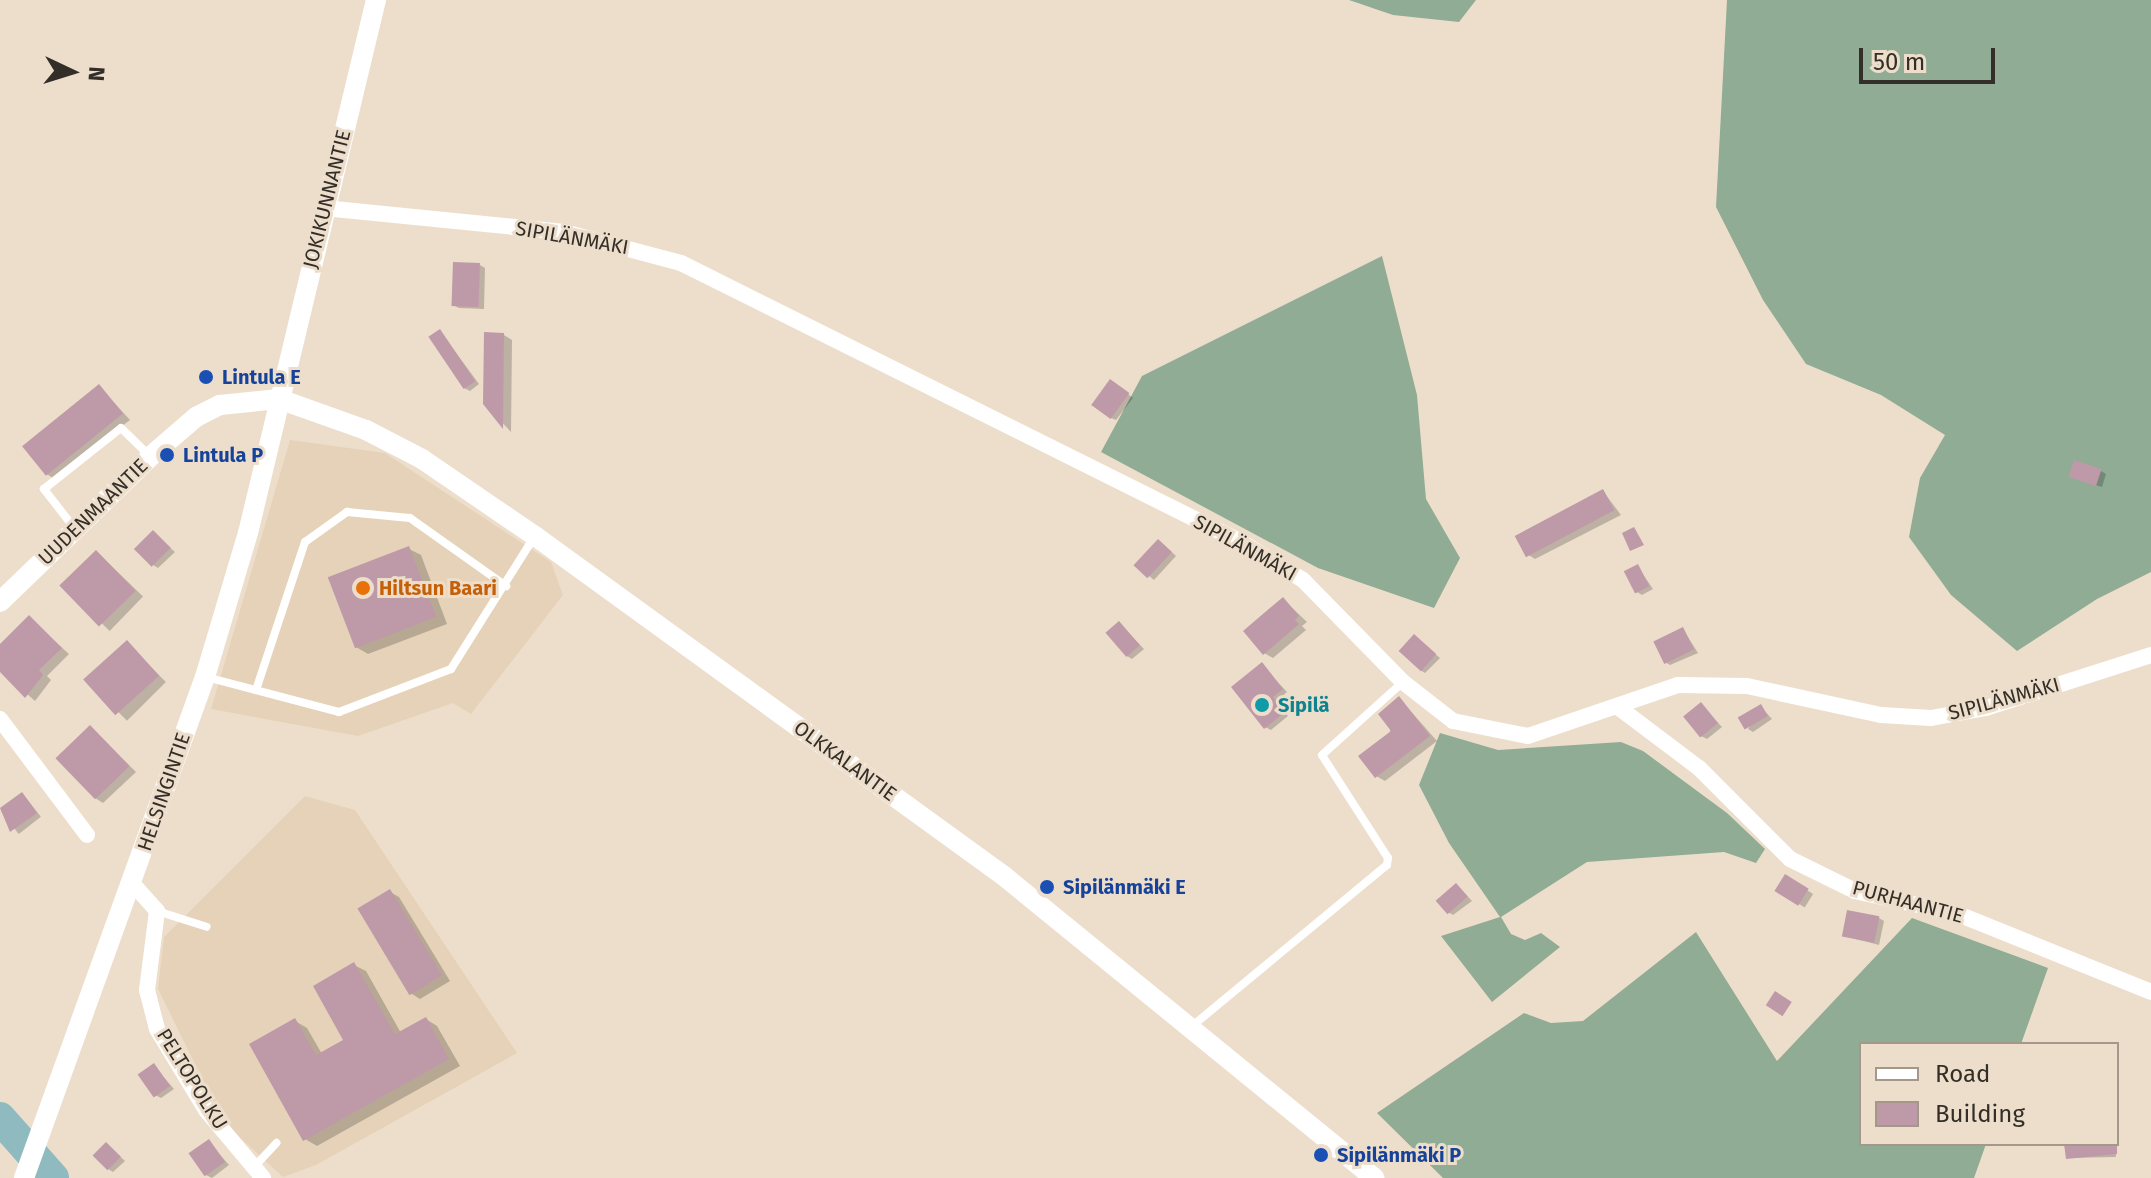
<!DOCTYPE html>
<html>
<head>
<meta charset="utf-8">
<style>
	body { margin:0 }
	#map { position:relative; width:2151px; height:1178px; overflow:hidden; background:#eddecc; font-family:"Fira Sans",sans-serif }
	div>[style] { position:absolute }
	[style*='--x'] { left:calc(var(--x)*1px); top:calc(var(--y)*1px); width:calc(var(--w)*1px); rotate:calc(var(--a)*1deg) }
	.built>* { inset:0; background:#e5d2b9 }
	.forest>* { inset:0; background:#90ac94 }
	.shadow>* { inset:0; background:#0003; transform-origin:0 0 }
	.river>* { height:32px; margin:-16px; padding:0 16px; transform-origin:16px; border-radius:16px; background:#8fbbc0 }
	.building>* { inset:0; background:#be9aa8; transform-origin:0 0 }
	.service>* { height:8px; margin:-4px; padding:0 4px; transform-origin:4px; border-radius:4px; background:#fff }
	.minor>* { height:16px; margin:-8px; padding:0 8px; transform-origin:8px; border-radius:8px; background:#fff }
	.tertiary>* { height:20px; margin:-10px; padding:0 10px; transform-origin:10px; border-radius:10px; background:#fff }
	.dots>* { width:22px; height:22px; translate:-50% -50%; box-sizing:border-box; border:4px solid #eddecc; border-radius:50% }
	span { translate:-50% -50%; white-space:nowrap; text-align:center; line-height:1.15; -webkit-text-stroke:6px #eddecc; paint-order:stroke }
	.street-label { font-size:20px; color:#332e27 }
	.transit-label { font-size:20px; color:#164399; font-weight:700 }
	.left { translate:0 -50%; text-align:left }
	.food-label { font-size:20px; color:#c56008; font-weight:700 }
	.culture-label { font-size:20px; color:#0d838f; font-weight:700 }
	.legend { position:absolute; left:1859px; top:1042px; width:260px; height:104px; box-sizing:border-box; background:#eddecc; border:2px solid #a3988a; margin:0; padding:10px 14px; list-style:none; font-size:24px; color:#332e27 }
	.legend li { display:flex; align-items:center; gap:16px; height:40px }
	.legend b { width:40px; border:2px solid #a3988a }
	.north { position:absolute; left:32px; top:32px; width:80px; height:80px; -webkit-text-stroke:6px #eddecc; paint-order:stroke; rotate:94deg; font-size:22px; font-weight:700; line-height:32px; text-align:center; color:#332e27 }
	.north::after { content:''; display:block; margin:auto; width:28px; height:36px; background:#332e27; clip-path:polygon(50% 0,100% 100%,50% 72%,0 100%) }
	.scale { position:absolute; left:1859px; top:48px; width:136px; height:36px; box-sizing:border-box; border:4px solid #332e27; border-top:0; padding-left:10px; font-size:24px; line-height:28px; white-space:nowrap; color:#332e27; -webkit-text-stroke:6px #eddecc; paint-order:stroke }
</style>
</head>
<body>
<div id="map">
	<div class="built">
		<div style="clip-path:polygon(290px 440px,385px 453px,551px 562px,563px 595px,471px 714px,453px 703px,358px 736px,211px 709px)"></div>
		<div style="clip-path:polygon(305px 796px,355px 810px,517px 1053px,316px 1165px,283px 1177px,224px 1123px,158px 989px,164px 937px)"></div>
	</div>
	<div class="forest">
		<div style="clip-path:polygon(1349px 0,1476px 0,1459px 22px,1393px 15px)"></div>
		<div style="clip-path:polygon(1727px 0,2151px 0,2151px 572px,2097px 599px,2017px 651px,1951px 595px,1909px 537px,1920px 478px,1945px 435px,1881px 395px,1806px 364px,1763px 300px,1716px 207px)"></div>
		<div style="clip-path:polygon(1382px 256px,1417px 395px,1426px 499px,1460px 558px,1434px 608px,1318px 568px,1101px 452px,1142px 376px)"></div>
		<div style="clip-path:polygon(1440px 733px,1498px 750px,1621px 742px,1643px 751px,1727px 813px,1765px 849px,1756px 863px,1724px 852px,1587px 862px,1501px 917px,1511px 934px,1525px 940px,1541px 933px,1560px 947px,1492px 1002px,1441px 936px,1500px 917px,1449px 843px,1419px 785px)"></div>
		<div style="clip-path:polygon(1912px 918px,2048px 968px,2021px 1044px,1861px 1044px,1861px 1144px,1986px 1144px,1974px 1178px,1443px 1178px,1377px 1113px,1524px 1013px,1551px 1023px,1583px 1021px,1696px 932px,1777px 1061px)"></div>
	</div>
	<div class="shadow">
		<div style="clip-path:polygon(480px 265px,485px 268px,484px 309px,459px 308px,453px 305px)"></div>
		<div style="clip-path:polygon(440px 331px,479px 384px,470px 391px,464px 388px)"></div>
		<div style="clip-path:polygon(504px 335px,512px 340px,511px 432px,485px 404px)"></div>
		<div style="clip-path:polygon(1116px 384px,1133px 398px,1116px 420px,1111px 418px)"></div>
		<div style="clip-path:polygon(99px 386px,130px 420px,53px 478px,45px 473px)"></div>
		<div style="clip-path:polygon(2101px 471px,2106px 474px,2102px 487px,2077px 479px)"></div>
		<div style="clip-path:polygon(1603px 491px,1621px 515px,1535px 559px,1527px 554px)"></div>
		<div style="clip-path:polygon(154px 533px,175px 552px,158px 568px,153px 565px)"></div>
		<div style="clip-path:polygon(1163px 544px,1176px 556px,1154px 580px,1136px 565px)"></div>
		<div style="clip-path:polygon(409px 549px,421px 555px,447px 624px,368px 654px,356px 647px)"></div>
		<div style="left:97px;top:552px;width:64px;height:48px;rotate:44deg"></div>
		<div style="clip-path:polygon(1638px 567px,1653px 589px,1642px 595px,1637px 592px)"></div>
		<div style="clip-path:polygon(1283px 599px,1307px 622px,1302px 626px,1306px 630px,1273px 658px,1264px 653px)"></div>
		<div style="clip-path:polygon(29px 618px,69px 654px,47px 676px,51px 680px,35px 701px,0 670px,0 645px)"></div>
		<div style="clip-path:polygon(1119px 623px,1144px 649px,1132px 659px,1127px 656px)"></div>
		<div style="clip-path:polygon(1683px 629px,1698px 653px,1670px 665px,1665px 662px)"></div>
		<div style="clip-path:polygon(1414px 636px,1440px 658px,1425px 673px,1420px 670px)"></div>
		<div style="left:127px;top:643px;width:55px;height:55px;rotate:45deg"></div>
		<div style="clip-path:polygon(1262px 665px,1287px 692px,1277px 701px,1288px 716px,1271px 730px,1265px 727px)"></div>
		<div style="clip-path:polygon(1400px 699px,1437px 741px,1385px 781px,1376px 776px)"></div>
		<div style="clip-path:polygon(1701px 705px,1722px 727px,1707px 739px,1701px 736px)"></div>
		<div style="clip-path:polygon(1761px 707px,1772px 719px,1753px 732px,1748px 729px)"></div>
		<div style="clip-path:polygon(90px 727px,136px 772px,103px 803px,95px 798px)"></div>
		<div style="left:23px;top:794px;width:29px;height:28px;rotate:52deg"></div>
		<div style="left:1786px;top:877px;width:32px;height:16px;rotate:32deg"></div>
		<div style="clip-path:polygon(1457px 885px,1472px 901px,1453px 915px,1448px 912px)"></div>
		<div style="clip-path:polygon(390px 892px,399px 897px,450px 981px,420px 999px,412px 994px)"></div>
		<div style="clip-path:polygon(1879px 918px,1884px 921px,1879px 945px,1844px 936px)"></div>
		<div style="clip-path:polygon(354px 965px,366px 971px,401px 1033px,426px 1019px,437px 1026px,460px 1066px,317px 1146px,305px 1139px,295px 1021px,307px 1028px,322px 1054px,346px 1041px)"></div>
		<div style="clip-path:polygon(154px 1066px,174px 1089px,161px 1098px,155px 1095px)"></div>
		<div style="clip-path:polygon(209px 1142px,229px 1165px,212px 1178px,206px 1175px)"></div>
		<div style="clip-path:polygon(107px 1144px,125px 1161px,113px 1172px,108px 1169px)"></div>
		<div style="clip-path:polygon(2115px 1144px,2116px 1157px,2067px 1158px)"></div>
	</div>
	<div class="river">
		<div style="--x:0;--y:1118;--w:80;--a:48.5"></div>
	</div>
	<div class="building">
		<div style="left:453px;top:262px;width:27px;height:44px;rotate:2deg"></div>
		<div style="left:440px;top:329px;width:63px;height:14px;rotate:56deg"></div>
		<div style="clip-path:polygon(484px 332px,504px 333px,503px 429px,483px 404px)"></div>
		<div style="left:1110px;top:379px;width:24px;height:32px;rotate:36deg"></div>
		<div style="left:99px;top:384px;width:38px;height:99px;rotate:51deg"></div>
		<div style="left:2074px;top:460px;width:29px;height:18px;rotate:18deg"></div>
		<div style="left:1603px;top:489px;width:24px;height:100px;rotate:62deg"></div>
		<div style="clip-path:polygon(1634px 527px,1644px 545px,1630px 551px,1622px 533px)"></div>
		<div style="left:153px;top:530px;width:25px;height:27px;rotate:45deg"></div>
		<div style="left:1158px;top:539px;width:19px;height:36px;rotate:43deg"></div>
		<div style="left:409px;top:546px;width:76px;height:87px;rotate:69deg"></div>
		<div style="left:96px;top:550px;width:57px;height:51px;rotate:46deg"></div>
		<div style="left:1638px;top:564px;width:25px;height:16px;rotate:63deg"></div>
		<div style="clip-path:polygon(1283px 597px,1299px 616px,1295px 620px,1299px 624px,1263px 655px,1243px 631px)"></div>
		<div style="clip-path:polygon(29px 615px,62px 648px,39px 670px,43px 675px,25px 698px,0 672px,0 644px)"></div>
		<div style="left:1119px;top:621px;width:32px;height:18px;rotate:49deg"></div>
		<div style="left:1683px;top:627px;width:25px;height:33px;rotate:64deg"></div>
		<div style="left:1414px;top:634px;width:30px;height:23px;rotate:42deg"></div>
		<div style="left:127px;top:640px;width:48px;height:59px;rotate:48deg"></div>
		<div style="clip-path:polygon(1262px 662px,1283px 689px,1273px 697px,1285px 712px,1264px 729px,1231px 687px)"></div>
		<div style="clip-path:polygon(1399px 696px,1430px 736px,1375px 778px,1358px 756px,1391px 731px,1378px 714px)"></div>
		<div style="left:1701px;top:702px;width:27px;height:23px;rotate:51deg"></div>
		<div style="left:1761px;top:704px;width:14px;height:27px;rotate:60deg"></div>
		<div style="left:90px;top:725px;width:57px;height:48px;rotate:46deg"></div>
		<div style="clip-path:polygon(22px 792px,37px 813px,10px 832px,0 808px)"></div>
		<div style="left:1785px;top:874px;width:28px;height:20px;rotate:32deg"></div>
		<div style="left:1456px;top:883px;width:18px;height:27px;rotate:49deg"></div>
		<div style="left:390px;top:889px;width:101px;height:38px;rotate:59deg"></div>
		<div style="left:1847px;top:910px;width:33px;height:27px;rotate:11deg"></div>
		<div style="clip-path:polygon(354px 962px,395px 1034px,426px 1017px,449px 1059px,303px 1141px,249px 1044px,295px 1018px,316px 1055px,343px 1040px,313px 986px)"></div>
		<div style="left:1775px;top:991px;width:20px;height:17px;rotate:33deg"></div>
		<div style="left:154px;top:1063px;width:28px;height:20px;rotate:55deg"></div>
		<div style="left:209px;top:1139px;width:28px;height:25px;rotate:55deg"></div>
		<div style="left:106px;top:1142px;width:21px;height:19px;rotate:45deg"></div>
		<div style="clip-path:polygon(2064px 1144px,2117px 1144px,2117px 1154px,2066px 1159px)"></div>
	</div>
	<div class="service">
		<div style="--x:75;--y:529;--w:51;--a:-127.8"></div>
		<div style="--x:44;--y:489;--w:98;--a:-38.4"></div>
		<div style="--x:121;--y:428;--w:40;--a:44"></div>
		<div style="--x:206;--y:677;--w:138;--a:14.7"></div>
		<div style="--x:339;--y:712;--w:120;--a:-21"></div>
		<div style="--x:451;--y:669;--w:156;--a:-57.8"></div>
		<div style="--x:256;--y:690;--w:156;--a:-71.7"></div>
		<div style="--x:305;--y:542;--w:52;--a:-35.5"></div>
		<div style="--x:347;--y:512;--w:63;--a:5.4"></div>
		<div style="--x:410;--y:518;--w:118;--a:35.3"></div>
		<div style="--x:157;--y:911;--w:52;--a:17.7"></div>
		<div style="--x:1191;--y:1027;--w:254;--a:-39.6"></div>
		<div style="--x:1387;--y:865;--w:7;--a:-82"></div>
		<div style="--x:1388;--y:858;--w:122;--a:-122.7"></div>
		<div style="--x:1322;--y:755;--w:109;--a:-42"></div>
		<div style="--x:254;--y:1167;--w:33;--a:-47"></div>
	</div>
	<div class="minor">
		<div style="--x:324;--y:208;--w:241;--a:5.7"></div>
		<div style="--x:564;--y:232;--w:121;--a:14.8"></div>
		<div style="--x:681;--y:263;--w:628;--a:26.48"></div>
		<div style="--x:1243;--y:543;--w:70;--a:31.7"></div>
		<div style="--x:1303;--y:580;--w:143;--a:45.6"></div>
		<div style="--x:1403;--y:682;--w:63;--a:38"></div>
		<div style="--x:1453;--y:721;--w:76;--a:11.3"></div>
		<div style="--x:1528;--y:736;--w:158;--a:-18.8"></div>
		<div style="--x:1678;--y:685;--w:69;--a:0.8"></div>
		<div style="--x:1747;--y:686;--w:137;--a:12.2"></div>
		<div style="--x:1881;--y:715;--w:50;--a:3.4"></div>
		<div style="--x:1931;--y:718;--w:56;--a:-10.3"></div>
		<div style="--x:1986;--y:708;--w:173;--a:-17.8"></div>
		<div style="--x:1618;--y:707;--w:101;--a:37"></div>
		<div style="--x:1699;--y:768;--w:129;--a:45"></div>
		<div style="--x:1790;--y:859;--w:72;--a:26.2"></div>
		<div style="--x:1855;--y:891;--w:106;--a:12.6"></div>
		<div style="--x:1958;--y:914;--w:208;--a:22"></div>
		<div style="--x:0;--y:719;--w:145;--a:53.1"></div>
		<div style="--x:132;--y:883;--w:38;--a:48"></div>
		<div style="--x:157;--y:911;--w:80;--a:97.2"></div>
		<div style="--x:147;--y:990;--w:40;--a:75.6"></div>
		<div style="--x:157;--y:1029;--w:95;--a:58.8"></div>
		<div style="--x:206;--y:1110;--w:89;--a:50"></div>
	</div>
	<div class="tertiary">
		<div style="--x:0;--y:602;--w:211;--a:-44"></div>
		<div style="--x:152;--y:455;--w:58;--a:-40.8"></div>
		<div style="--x:196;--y:417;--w:27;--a:-27"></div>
		<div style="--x:220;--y:405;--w:59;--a:-5.8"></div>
		<div style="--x:279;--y:399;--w:92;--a:19.6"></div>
		<div style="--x:366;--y:430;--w:63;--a:27.4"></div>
		<div style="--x:422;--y:459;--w:137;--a:34.3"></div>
		<div style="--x:535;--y:536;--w:579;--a:35.94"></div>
		<div style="--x:1004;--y:876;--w:478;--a:39.2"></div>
		<div style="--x:24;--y:1178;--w:533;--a:-70.14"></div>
		<div style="--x:205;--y:677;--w:150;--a:-73.4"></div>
		<div style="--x:248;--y:533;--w:548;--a:-76.5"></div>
	</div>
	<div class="dots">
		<div style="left:206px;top:377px;background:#1a4fb4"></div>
		<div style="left:167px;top:455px;background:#1a4fb4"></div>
		<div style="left:363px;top:588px;background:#e8710a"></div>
		<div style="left:1262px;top:705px;background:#0f9aa8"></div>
		<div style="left:1047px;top:887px;background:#1a4fb4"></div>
		<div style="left:1321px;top:1155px;background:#1a4fb4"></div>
	</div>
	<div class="street-label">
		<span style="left:327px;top:199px;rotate:-76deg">JOKIKUNNANTIE</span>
		<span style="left:572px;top:238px;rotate:10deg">SIPILÄNMÄKI</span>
		<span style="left:93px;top:512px;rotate:-44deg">UUDENMAANTIE</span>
		<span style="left:1245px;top:548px;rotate:29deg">SIPILÄNMÄKI</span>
		<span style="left:2004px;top:699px;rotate:-15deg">SIPILÄNMÄKI</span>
		<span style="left:845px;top:761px;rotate:36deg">OLKKALANTIE</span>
		<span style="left:164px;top:792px;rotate:-71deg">HELSINGINTIE</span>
		<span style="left:1908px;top:902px;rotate:15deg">PURHAANTIE</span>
		<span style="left:192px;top:1079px;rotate:58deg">PELTOPOLKU</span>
	</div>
	<div class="transit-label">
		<span class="left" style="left:222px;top:377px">Lintula E</span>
		<span class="left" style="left:183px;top:455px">Lintula P</span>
		<span class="left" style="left:1063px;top:887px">Sipilänmäki E</span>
		<span class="left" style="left:1337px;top:1155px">Sipilänmäki P</span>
	</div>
	<div class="food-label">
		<span class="left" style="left:379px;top:588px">Hiltsun Baari</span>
	</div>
	<div class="culture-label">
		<span class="left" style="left:1278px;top:705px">Sipilä</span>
	</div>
	<ul class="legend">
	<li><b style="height:10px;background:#fff"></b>Road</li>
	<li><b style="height:22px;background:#be9aa8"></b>Building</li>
	</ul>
	<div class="north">N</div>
	<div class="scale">50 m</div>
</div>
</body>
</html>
